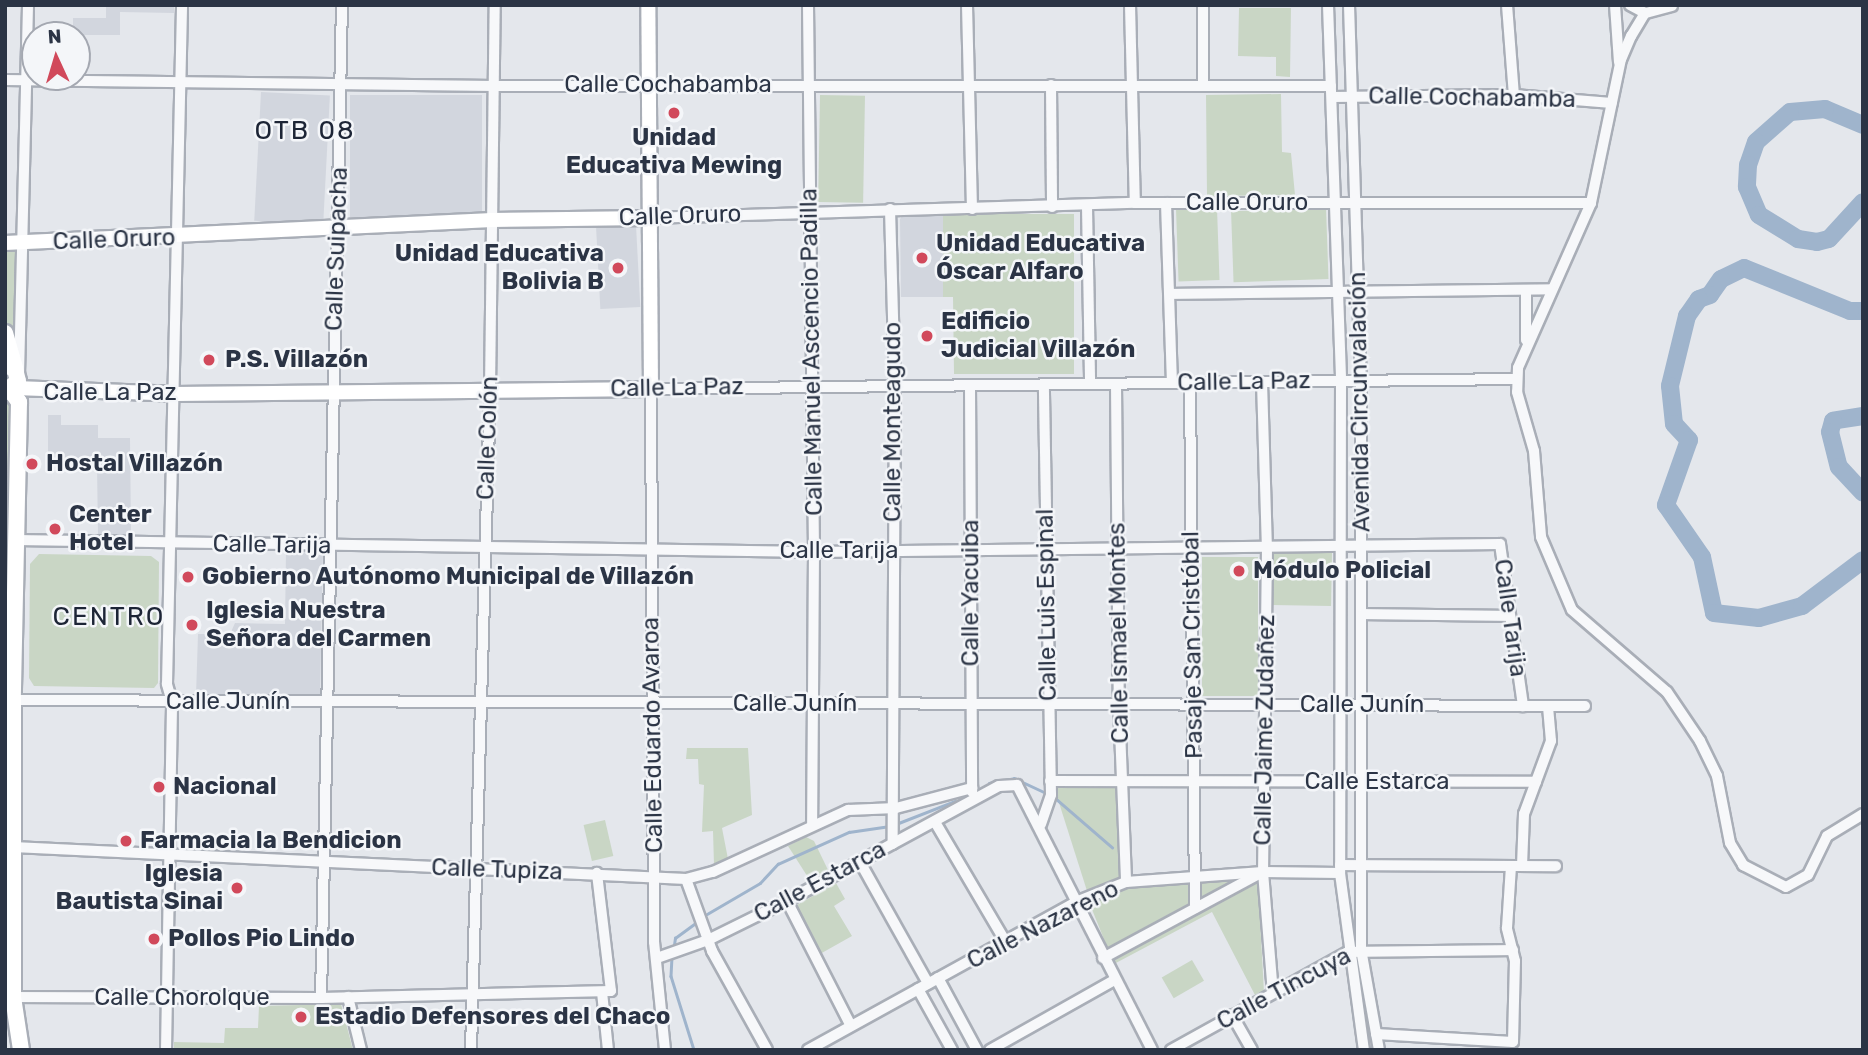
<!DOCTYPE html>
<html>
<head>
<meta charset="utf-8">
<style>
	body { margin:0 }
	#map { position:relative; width:1868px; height:1055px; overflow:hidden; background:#e4e7ec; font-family:Rubik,sans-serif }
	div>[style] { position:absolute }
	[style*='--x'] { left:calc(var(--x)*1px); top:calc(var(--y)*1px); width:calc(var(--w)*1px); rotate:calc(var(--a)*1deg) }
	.built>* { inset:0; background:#d2d6de; transform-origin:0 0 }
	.green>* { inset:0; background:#c9d6c5; transform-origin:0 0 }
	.stream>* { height:2.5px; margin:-1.25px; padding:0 1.25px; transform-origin:1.25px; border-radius:1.25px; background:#9fb4cc }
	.river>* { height:18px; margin:-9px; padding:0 9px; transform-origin:9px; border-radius:9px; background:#9fb4cc }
	.roads { filter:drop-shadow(2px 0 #a9aeb7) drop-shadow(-2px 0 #a9aeb7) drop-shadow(0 2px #a9aeb7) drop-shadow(0 -2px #a9aeb7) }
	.minor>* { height:10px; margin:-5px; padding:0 5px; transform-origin:5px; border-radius:5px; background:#f7f8fa }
	.major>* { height:14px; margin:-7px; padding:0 7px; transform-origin:7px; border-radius:7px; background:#fff }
	.highway>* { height:16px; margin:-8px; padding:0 8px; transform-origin:8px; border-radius:8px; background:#fff }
	.dots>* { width:19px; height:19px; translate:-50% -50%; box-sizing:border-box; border:4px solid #f4f6f9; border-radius:50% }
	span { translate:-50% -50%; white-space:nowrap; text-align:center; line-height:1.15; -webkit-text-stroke:5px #f4f6f9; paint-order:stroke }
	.street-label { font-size:24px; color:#2b3445 }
	.poi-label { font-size:24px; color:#2b3445; font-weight:700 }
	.left { translate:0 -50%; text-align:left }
	.right { translate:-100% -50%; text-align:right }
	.neighbourhood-label { font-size:26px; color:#1d2536; letter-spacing:2px }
	.frame { position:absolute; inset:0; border:7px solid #2b3445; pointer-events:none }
	.north { position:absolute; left:21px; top:21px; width:70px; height:70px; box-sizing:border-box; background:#f4f6f9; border:2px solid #a4a8b1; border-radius:50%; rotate:356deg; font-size:19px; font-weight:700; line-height:28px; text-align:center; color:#2b3445 }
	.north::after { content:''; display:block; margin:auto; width:24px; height:32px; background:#d1495b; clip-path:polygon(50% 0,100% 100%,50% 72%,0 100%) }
</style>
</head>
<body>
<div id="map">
	<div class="built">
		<div style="clip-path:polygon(106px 5px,174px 5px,174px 13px,120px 12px,120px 35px,73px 35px,73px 18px,106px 18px)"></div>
		<div style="left:261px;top:92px;width:69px;height:129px;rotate:3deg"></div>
		<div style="left:350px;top:95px;width:132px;height:122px"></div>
		<div style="clip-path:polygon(943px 214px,943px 297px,901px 297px,900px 219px,903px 215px)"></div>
		<div style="left:636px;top:225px;width:82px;height:40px;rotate:87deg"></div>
		<div style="clip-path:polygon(48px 415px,61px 415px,61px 425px,98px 425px,98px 438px,130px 438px,131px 534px,98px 534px,97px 465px,48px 465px)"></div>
		<div style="clip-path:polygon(286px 550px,323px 550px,320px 696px,196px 695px,198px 634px,230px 634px,235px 623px,285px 624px)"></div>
	</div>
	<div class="green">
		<div style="clip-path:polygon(1239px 8px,1291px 8px,1290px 77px,1276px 76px,1276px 57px,1238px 56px)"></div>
		<div style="clip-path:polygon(1281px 94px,1282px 152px,1291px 153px,1295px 195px,1207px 196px,1206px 95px)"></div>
		<div style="left:820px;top:95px;width:45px;height:107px;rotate:1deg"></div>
		<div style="left:1217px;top:208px;width:72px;height:41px;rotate:88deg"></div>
		<div style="left:1326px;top:208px;width:71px;height:95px;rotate:88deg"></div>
		<div style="clip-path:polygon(943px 214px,1074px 214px,1074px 374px,954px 374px,953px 297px,943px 297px)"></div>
		<div style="clip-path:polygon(5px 247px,19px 251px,14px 341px,5px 322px)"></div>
		<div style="clip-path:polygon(5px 402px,12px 406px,5px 692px)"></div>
		<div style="left:1273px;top:552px;width:59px;height:53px;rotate:1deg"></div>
		<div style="clip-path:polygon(39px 554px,151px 556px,159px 562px,158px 683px,154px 688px,34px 686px,29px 678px,30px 564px)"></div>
		<div style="left:1258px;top:557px;width:139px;height:56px;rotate:90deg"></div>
		<div style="clip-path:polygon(687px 748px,748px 748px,752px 815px,722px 828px,728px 859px,714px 865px,713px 831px,702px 832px,704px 785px,699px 784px,698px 759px,686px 759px)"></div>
		<div style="clip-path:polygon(1115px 786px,1121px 879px,1088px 894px,1054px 787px)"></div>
		<div style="left:605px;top:820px;width:37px;height:22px;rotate:77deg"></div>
		<div style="clip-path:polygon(806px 837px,814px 841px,829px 872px,811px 882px,788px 846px)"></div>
		<div style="clip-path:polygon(1243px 878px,1258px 881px,1264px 993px,1256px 997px,1212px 912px,1114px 964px,1089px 902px,1125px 888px)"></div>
		<div style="clip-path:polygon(836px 883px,845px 899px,834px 906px,852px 936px,820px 954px,796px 912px,797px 905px)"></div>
		<div style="left:1192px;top:960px;width:24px;height:35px;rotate:60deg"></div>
		<div style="clip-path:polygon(341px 1004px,353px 1050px,174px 1050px,174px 1042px,224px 1043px,225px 1028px,258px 1028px,259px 1006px)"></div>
	</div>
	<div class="stream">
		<div style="--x:989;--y:783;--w:25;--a:-11"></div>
		<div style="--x:1014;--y:778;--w:38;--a:25"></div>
		<div style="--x:1054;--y:797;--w:77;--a:40.8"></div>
		<div style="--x:896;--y:824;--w:63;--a:-21.3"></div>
		<div style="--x:707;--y:914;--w:61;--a:-30.3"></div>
		<div style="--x:760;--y:883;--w:26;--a:-47"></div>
		<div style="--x:778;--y:864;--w:78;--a:-24.3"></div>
		<div style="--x:849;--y:832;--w:41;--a:-8.3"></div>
		<div style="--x:674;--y:945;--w:7;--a:-82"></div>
		<div style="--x:675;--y:938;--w:24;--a:-36"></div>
		<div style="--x:672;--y:957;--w:19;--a:93"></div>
		<div style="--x:671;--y:976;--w:77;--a:72.7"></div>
	</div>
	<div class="river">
		<div style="--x:1863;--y:125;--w:41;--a:-157.2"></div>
		<div style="--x:1825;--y:109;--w:35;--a:175"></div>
		<div style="--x:1790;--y:112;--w:45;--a:138.6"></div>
		<div style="--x:1756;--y:142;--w:24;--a:109"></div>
		<div style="--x:1748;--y:165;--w:22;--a:93"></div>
		<div style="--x:1747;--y:187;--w:30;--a:67"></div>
		<div style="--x:1759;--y:215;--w:46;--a:31.6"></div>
		<div style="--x:1798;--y:239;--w:19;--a:9"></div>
		<div style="--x:1817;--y:242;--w:12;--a:-14"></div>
		<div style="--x:1829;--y:239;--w:50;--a:-47.4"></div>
		<div style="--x:1863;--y:311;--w:13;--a:180"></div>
		<div style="--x:1850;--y:311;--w:114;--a:-157.9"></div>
		<div style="--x:1744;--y:268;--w:25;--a:154"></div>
		<div style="--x:1721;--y:279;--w:19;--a:125"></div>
		<div style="--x:1710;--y:295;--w:12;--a:160"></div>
		<div style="--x:1699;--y:299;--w:21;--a:125"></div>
		<div style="--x:1687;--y:316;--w:72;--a:103.7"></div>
		<div style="--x:1670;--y:386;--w:38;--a:84"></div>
		<div style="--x:1674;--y:424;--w:22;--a:47"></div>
		<div style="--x:1689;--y:440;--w:69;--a:109.5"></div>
		<div style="--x:1666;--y:505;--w:63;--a:55.3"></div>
		<div style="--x:1702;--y:557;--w:57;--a:77.9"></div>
		<div style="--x:1714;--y:613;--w:45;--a:6.3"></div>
		<div style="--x:1759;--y:618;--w:45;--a:-15.6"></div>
		<div style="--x:1802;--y:606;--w:76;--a:-37"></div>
		<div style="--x:1863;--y:416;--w:30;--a:171"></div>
		<div style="--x:1833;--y:421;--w:11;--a:105"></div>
		<div style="--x:1830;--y:432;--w:36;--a:76"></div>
		<div style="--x:1839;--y:467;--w:35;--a:47"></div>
	</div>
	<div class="roads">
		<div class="minor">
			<div style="--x:808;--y:5;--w:547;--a:89.37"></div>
			<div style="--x:814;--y:552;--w:273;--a:90.4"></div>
			<div style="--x:967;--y:5;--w:204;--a:88.6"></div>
			<div style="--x:1130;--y:5;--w:198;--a:88.6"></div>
			<div style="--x:1328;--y:5;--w:376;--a:88"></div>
			<div style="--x:1341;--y:381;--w:492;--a:90.1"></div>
			<div style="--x:1340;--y:873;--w:179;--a:82.3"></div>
			<div style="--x:1349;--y:5;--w:376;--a:88.2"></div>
			<div style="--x:1361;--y:381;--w:568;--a:90"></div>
			<div style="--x:1361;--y:949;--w:103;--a:79.9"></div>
			<div style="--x:1507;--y:5;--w:90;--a:85.6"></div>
			<div style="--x:1615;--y:5;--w:57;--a:86"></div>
			<div style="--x:1630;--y:5;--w:17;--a:28"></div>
			<div style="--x:1672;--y:6;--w:28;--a:165"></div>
			<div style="--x:1645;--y:13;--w:27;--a:121"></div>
			<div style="--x:1631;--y:36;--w:25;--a:113"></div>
			<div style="--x:1621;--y:59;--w:147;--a:101.8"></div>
			<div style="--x:1591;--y:203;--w:180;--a:113.9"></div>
			<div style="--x:1518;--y:368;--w:24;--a:92"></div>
			<div style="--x:1517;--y:392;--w:61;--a:73.9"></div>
			<div style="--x:1534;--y:451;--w:86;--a:85.3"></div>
			<div style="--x:1541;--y:537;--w:79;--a:67"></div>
			<div style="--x:1572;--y:610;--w:125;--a:40.8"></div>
			<div style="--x:1667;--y:692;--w:59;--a:56"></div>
			<div style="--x:1700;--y:741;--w:39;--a:64"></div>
			<div style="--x:1717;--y:776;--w:68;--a:79"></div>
			<div style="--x:1730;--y:843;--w:26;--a:59"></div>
			<div style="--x:1743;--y:865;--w:48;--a:27.1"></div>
			<div style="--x:1786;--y:887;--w:25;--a:-29"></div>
			<div style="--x:1808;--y:875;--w:43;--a:-64"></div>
			<div style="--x:1827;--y:836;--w:42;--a:-31.4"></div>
			<div style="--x:5;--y:80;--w:489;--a:0.7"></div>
			<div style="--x:494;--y:86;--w:837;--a:0"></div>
			<div style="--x:1051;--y:85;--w:122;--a:89.5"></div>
			<div style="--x:1203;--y:86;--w:81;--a:-90"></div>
			<div style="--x:1332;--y:97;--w:182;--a:-0.6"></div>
			<div style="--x:1514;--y:95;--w:98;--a:4.7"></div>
			<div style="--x:1166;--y:203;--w:180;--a:88.1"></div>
			<div style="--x:1087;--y:206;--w:178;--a:89"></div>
			<div style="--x:890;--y:209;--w:177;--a:88.4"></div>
			<div style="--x:895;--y:386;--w:458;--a:90.3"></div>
			<div style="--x:648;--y:218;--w:487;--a:-1.8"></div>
			<div style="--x:1135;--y:203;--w:456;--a:0"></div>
			<div style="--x:1170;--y:294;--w:382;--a:-0.7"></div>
			<div style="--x:1526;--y:340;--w:50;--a:-90"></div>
			<div style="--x:19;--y:374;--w:369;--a:-88.6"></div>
			<div style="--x:1262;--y:382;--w:166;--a:88.3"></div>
			<div style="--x:1267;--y:548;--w:324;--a:90.7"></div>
			<div style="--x:1263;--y:872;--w:121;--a:85.3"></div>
			<div style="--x:1190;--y:383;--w:525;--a:89.45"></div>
			<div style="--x:1116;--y:384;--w:321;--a:89.5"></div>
			<div style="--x:1119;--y:705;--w:177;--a:87.7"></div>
			<div style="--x:970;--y:385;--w:407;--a:89.7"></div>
			<div style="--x:15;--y:540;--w:799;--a:0.86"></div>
			<div style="--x:814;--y:552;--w:686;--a:-0.67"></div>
			<div style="--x:1500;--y:544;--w:164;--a:81.9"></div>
			<div style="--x:1363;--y:614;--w:147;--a:0.8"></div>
			<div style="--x:6;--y:700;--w:1579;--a:0.22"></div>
			<div style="--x:1050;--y:781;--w:486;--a:0.1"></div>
			<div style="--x:935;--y:822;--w:138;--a:59.5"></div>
			<div style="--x:1041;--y:824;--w:31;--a:-71"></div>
			<div style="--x:1051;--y:795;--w:410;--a:-91"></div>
			<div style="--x:13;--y:847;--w:674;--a:2.72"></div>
			<div style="--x:686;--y:879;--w:28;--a:-15"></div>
			<div style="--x:713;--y:872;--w:149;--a:-24.7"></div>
			<div style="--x:848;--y:810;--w:48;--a:-2.4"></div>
			<div style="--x:896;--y:808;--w:79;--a:-14.7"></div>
			<div style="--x:860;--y:862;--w:139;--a:60.7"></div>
			<div style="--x:1340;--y:865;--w:216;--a:0.3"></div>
			<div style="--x:1522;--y:866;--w:52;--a:-87.8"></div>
			<div style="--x:1524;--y:814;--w:78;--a:-69.7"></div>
			<div style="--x:1551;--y:741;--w:35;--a:-95"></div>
			<div style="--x:686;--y:879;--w:77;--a:70.1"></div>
			<div style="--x:712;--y:951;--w:113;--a:60.9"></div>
			<div style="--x:787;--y:901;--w:140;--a:62.9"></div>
			<div style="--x:657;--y:958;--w:54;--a:-19.4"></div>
			<div style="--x:708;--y:940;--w:88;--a:-26.3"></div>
			<div style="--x:787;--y:901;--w:241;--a:-28.5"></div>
			<div style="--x:999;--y:786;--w:18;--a:-3"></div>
			<div style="--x:1017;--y:785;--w:297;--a:63"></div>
			<div style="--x:1103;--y:958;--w:175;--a:-28.3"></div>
			<div style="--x:938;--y:978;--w:82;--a:61.6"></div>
			<div style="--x:918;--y:989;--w:70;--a:60.9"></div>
			<div style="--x:602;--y:992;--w:58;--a:84.1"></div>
			<div style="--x:8;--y:997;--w:313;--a:0.2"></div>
			<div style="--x:321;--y:998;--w:290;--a:-1.4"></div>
			<div style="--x:611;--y:991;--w:119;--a:-96.8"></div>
			<div style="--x:348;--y:997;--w:55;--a:76.2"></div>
			<div style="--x:321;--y:998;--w:993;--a:-88.79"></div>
			<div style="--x:1232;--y:1015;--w:40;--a:60.3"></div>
			<div style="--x:1376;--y:1034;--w:137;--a:3.3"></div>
			<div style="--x:1513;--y:1042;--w:81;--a:-88.6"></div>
			<div style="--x:1515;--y:961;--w:34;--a:-104"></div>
			<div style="--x:1507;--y:928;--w:62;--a:-86.3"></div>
			<div style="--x:166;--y:1050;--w:348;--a:-89"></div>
			<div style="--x:172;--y:702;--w:19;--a:-106"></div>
			<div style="--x:167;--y:684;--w:679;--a:-88.73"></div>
			<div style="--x:471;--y:1050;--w:660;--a:-88.35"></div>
			<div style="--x:490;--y:390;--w:385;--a:-89.3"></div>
			<div style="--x:665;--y:1050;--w:109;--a:-95.8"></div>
			<div style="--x:654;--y:942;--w:553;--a:-90.31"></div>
			<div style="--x:651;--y:389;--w:865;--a:-0.66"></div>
			<div style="--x:808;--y:1050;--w:306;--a:-28.9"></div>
			<div style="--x:1076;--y:902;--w:54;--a:-21.8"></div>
			<div style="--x:1126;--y:882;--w:137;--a:-4.2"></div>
			<div style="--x:1263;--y:872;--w:77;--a:0.7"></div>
			<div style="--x:990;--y:1050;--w:142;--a:-29.4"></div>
			<div style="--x:1171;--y:1050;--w:202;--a:-29"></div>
			<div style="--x:1348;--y:952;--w:165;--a:-0.7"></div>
		</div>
		<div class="major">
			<div style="--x:5;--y:243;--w:488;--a:-2.7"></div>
			<div style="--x:492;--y:220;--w:156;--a:-0.7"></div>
			<div style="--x:15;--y:388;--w:160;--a:2.1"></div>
			<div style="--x:175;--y:394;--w:476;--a:-0.6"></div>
			<div style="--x:651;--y:389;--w:384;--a:-90.4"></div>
		</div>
		<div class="highway">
			<div style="--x:5;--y:333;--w:37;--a:74"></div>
			<div style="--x:5;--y:365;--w:11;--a:22"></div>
			<div style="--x:15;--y:369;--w:12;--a:76"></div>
			<div style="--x:18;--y:381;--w:17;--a:140"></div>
			<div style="--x:11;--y:391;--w:14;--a:54"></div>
			<div style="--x:19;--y:402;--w:297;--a:91.2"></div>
			<div style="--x:13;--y:699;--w:298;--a:90"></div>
			<div style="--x:13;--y:997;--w:54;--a:81.4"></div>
		</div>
	</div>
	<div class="dots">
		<div style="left:674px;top:113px;background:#d1495b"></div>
		<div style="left:922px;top:258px;background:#d1495b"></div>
		<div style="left:618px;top:268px;background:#d1495b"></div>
		<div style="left:927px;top:336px;background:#d1495b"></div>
		<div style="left:209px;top:360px;background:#d1495b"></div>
		<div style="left:32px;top:464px;background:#d1495b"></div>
		<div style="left:55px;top:529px;background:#d1495b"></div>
		<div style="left:1239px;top:571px;background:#d1495b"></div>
		<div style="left:188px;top:577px;background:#d1495b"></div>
		<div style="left:192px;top:625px;background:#d1495b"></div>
		<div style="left:159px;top:787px;background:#d1495b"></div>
		<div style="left:126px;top:841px;background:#d1495b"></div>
		<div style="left:237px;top:888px;background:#d1495b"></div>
		<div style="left:154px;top:939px;background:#d1495b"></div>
		<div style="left:301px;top:1017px;background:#d1495b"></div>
	</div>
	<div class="street-label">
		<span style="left:668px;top:85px">Calle Cochabamba</span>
		<span style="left:1472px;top:98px;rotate:1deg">Calle Cochabamba</span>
		<span style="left:1247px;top:203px">Calle Oruro</span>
		<span style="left:680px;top:216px;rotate:-2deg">Calle Oruro</span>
		<span style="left:114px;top:240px;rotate:-2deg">Calle Oruro</span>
		<span style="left:337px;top:249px;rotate:-88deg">Calle Suipacha</span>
		<span style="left:812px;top:352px;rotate:-91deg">Calle Manuel Ascencio Padilla</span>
		<span style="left:1244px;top:382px;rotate:-1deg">Calle La Paz</span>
		<span style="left:677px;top:388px;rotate:-1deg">Calle La Paz</span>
		<span style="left:110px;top:393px">Calle La Paz</span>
		<span style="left:1360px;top:402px;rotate:-91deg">Avenida Circunvalación</span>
		<span style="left:893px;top:422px;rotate:-90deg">Calle Monteagudo</span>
		<span style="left:488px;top:438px;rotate:-88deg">Calle Colón</span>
		<span style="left:272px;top:545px;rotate:1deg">Calle Tarija</span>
		<span style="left:839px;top:551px">Calle Tarija</span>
		<span style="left:971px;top:593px;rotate:-90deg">Calle Yacuiba</span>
		<span style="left:1047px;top:605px;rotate:-91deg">Calle Luis Espinal</span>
		<span style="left:1510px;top:618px;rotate:82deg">Calle Tarija</span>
		<span style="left:1119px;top:633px;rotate:-91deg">Calle Ismael Montes</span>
		<span style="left:1193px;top:645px;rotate:-91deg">Pasaje San Cristóbal</span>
		<span style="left:228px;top:702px">Calle Junín</span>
		<span style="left:795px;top:704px">Calle Junín</span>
		<span style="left:1362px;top:705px">Calle Junín</span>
		<span style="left:1265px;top:730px;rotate:-89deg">Calle Jaime Zudañez</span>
		<span style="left:653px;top:735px;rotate:-91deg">Calle Eduardo Avaroa</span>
		<span style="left:1377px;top:782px">Calle Estarca</span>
		<span style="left:497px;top:870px;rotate:2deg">Calle Tupiza</span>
		<span style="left:820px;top:882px;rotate:-28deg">Calle Estarca</span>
		<span style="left:1043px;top:925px;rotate:-27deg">Calle Nazareno</span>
		<span style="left:1284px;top:989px;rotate:-28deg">Calle Tincuya</span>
		<span style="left:182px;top:998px">Calle Chorolque</span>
	</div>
	<div class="poi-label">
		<span style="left:674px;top:152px">Unidad<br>Educativa Mewing</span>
		<span class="left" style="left:936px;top:258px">Unidad Educativa<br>Óscar Alfaro</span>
		<span class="right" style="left:604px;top:268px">Unidad Educativa<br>Bolivia B</span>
		<span class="left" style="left:941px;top:336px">Edificio<br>Judicial Villazón</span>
		<span class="left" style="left:225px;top:360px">P.S. Villazón</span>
		<span class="left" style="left:46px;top:464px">Hostal Villazón</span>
		<span class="left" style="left:69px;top:529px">Center<br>Hotel</span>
		<span class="left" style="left:1253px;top:571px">Módulo Policial</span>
		<span class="left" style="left:202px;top:577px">Gobierno Autónomo Municipal de Villazón</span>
		<span class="left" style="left:206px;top:625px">Iglesia Nuestra<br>Señora del Carmen</span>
		<span class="left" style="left:173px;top:787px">Nacional</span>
		<span class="left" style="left:140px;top:841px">Farmacia la Bendicion</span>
		<span class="right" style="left:223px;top:888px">Iglesia<br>Bautista Sinai</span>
		<span class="left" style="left:168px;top:939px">Pollos Pio Lindo</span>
		<span class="left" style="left:315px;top:1017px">Estadio Defensores del Chaco</span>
	</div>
	<div class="neighbourhood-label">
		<span style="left:305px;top:131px">OTB 08</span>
		<span style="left:109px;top:617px">CENTRO</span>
	</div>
	<div class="frame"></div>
	<div class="north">N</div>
</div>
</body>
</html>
